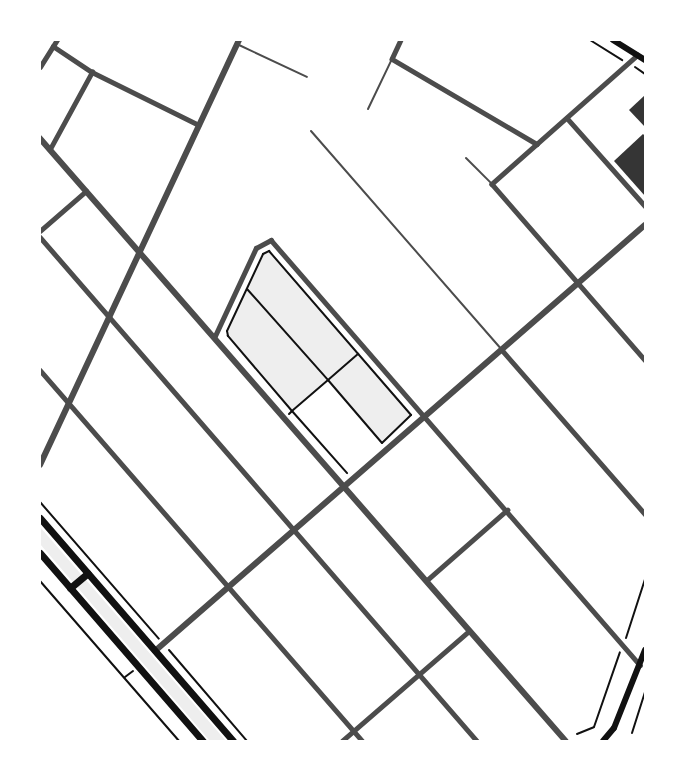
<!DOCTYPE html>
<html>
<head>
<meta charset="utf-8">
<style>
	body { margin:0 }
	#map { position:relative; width:685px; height:781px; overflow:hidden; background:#fff; font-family:"Nunito Sans",sans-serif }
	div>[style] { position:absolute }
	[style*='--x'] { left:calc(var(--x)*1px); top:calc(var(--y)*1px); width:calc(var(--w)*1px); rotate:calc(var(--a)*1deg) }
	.green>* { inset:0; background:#eee }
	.building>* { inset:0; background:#353535 }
	.path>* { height:2px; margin:-1px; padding:0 1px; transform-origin:1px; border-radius:1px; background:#111 }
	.service>* { height:2px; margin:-1px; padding:0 1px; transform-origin:1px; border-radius:1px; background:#4c4c4c }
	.minor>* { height:4.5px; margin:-2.25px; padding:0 2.25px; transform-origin:2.25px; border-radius:2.25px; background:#4c4c4c }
	.tertiary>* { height:5.5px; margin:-2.75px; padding:0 2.75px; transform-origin:2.75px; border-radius:2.75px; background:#4c4c4c }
	.secondary>* { height:6px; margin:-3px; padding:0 3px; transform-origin:3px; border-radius:3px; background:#111 }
	.primary>* { height:7px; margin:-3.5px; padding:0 3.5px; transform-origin:3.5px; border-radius:3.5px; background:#111 }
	span { translate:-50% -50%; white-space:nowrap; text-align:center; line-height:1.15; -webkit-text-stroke:4px #fff; paint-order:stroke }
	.frame { position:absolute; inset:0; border:41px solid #fff; pointer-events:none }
</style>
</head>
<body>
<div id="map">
	<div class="green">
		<div style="clip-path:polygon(269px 251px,411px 415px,382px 443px,328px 380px,292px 411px,228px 336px,227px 331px,263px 254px)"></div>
		<div style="clip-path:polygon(40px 527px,226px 741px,210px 741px,40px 544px)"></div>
	</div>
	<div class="building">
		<div style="clip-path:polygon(645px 95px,645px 127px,629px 110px)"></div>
		<div style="clip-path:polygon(643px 134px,645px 136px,645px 196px,614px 161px)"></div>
	</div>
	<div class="path">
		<div style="--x:590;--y:40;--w:38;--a:32"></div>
		<div style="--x:635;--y:67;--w:12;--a:35"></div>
		<div style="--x:269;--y:251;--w:217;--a:49.1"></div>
		<div style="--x:411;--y:415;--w:40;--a:136"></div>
		<div style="--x:382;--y:443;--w:83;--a:-130.6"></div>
		<div style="--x:328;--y:380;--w:48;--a:139.3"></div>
		<div style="--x:292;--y:411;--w:99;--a:-130.5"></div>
		<div style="--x:228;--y:336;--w:5;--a:-101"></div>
		<div style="--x:227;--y:331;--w:85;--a:-64.9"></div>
		<div style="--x:263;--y:254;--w:7;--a:-27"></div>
		<div style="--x:247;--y:289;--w:122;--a:48.3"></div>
		<div style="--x:328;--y:380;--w:40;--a:-41"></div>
		<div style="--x:289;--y:414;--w:4;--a:-45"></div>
		<div style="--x:292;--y:411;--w:83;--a:48.4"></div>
		<div style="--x:40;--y:502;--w:181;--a:49"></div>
		<div style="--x:40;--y:581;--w:212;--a:49"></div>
		<div style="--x:626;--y:638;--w:62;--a:-72.1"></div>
		<div style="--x:169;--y:650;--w:120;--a:49.4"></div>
		<div style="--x:125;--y:677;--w:10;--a:-37"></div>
		<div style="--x:632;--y:733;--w:43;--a:-72.4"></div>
		<div style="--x:577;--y:734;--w:18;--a:-22"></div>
		<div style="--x:594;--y:727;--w:79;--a:-70.9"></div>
	</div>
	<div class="service">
		<div style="--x:239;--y:45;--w:75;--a:25.2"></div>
		<div style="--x:368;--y:109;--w:55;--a:-64.4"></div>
		<div style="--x:311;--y:131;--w:288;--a:48.9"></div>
		<div style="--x:466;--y:158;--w:37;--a:45"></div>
	</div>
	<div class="minor">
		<div style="--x:401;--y:40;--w:21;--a:115"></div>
		<div style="--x:392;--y:59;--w:168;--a:30.4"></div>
		<div style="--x:53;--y:46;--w:47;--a:33.7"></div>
		<div style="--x:92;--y:72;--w:119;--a:26.4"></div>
		<div style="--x:638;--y:55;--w:195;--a:138.5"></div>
		<div style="--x:492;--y:184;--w:233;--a:49"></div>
		<div style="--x:40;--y:67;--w:32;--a:-58"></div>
		<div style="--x:567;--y:118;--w:118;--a:48.4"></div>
		<div style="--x:50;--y:149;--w:88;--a:-61.4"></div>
		<div style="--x:40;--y:231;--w:61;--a:-41"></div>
		<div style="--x:40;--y:237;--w:667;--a:49.07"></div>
		<div style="--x:214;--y:338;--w:99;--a:-65"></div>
		<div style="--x:256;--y:248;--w:17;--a:-28"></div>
		<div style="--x:271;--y:240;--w:563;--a:49.03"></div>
		<div style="--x:502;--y:350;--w:218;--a:48.9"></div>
		<div style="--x:40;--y:370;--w:491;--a:49"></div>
		<div style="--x:426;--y:581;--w:108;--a:-41.2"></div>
		<div style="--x:342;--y:741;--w:168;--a:-40.9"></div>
	</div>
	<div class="tertiary">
		<div style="--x:40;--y:138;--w:800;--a:48.9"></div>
		<div style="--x:40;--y:465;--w:469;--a:-64.9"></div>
		<div style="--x:155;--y:651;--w:649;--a:-41"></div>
	</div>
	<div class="secondary">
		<div style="--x:613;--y:40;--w:38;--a:32"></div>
		<div style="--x:603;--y:741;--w:17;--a:-50"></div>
		<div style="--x:614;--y:728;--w:84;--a:-68.3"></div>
	</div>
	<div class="primary">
		<div style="--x:40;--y:518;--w:295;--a:49.1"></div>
		<div style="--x:40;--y:553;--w:249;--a:49.1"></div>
		<div style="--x:70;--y:588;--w:23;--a:-40"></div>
	</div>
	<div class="frame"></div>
</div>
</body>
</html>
